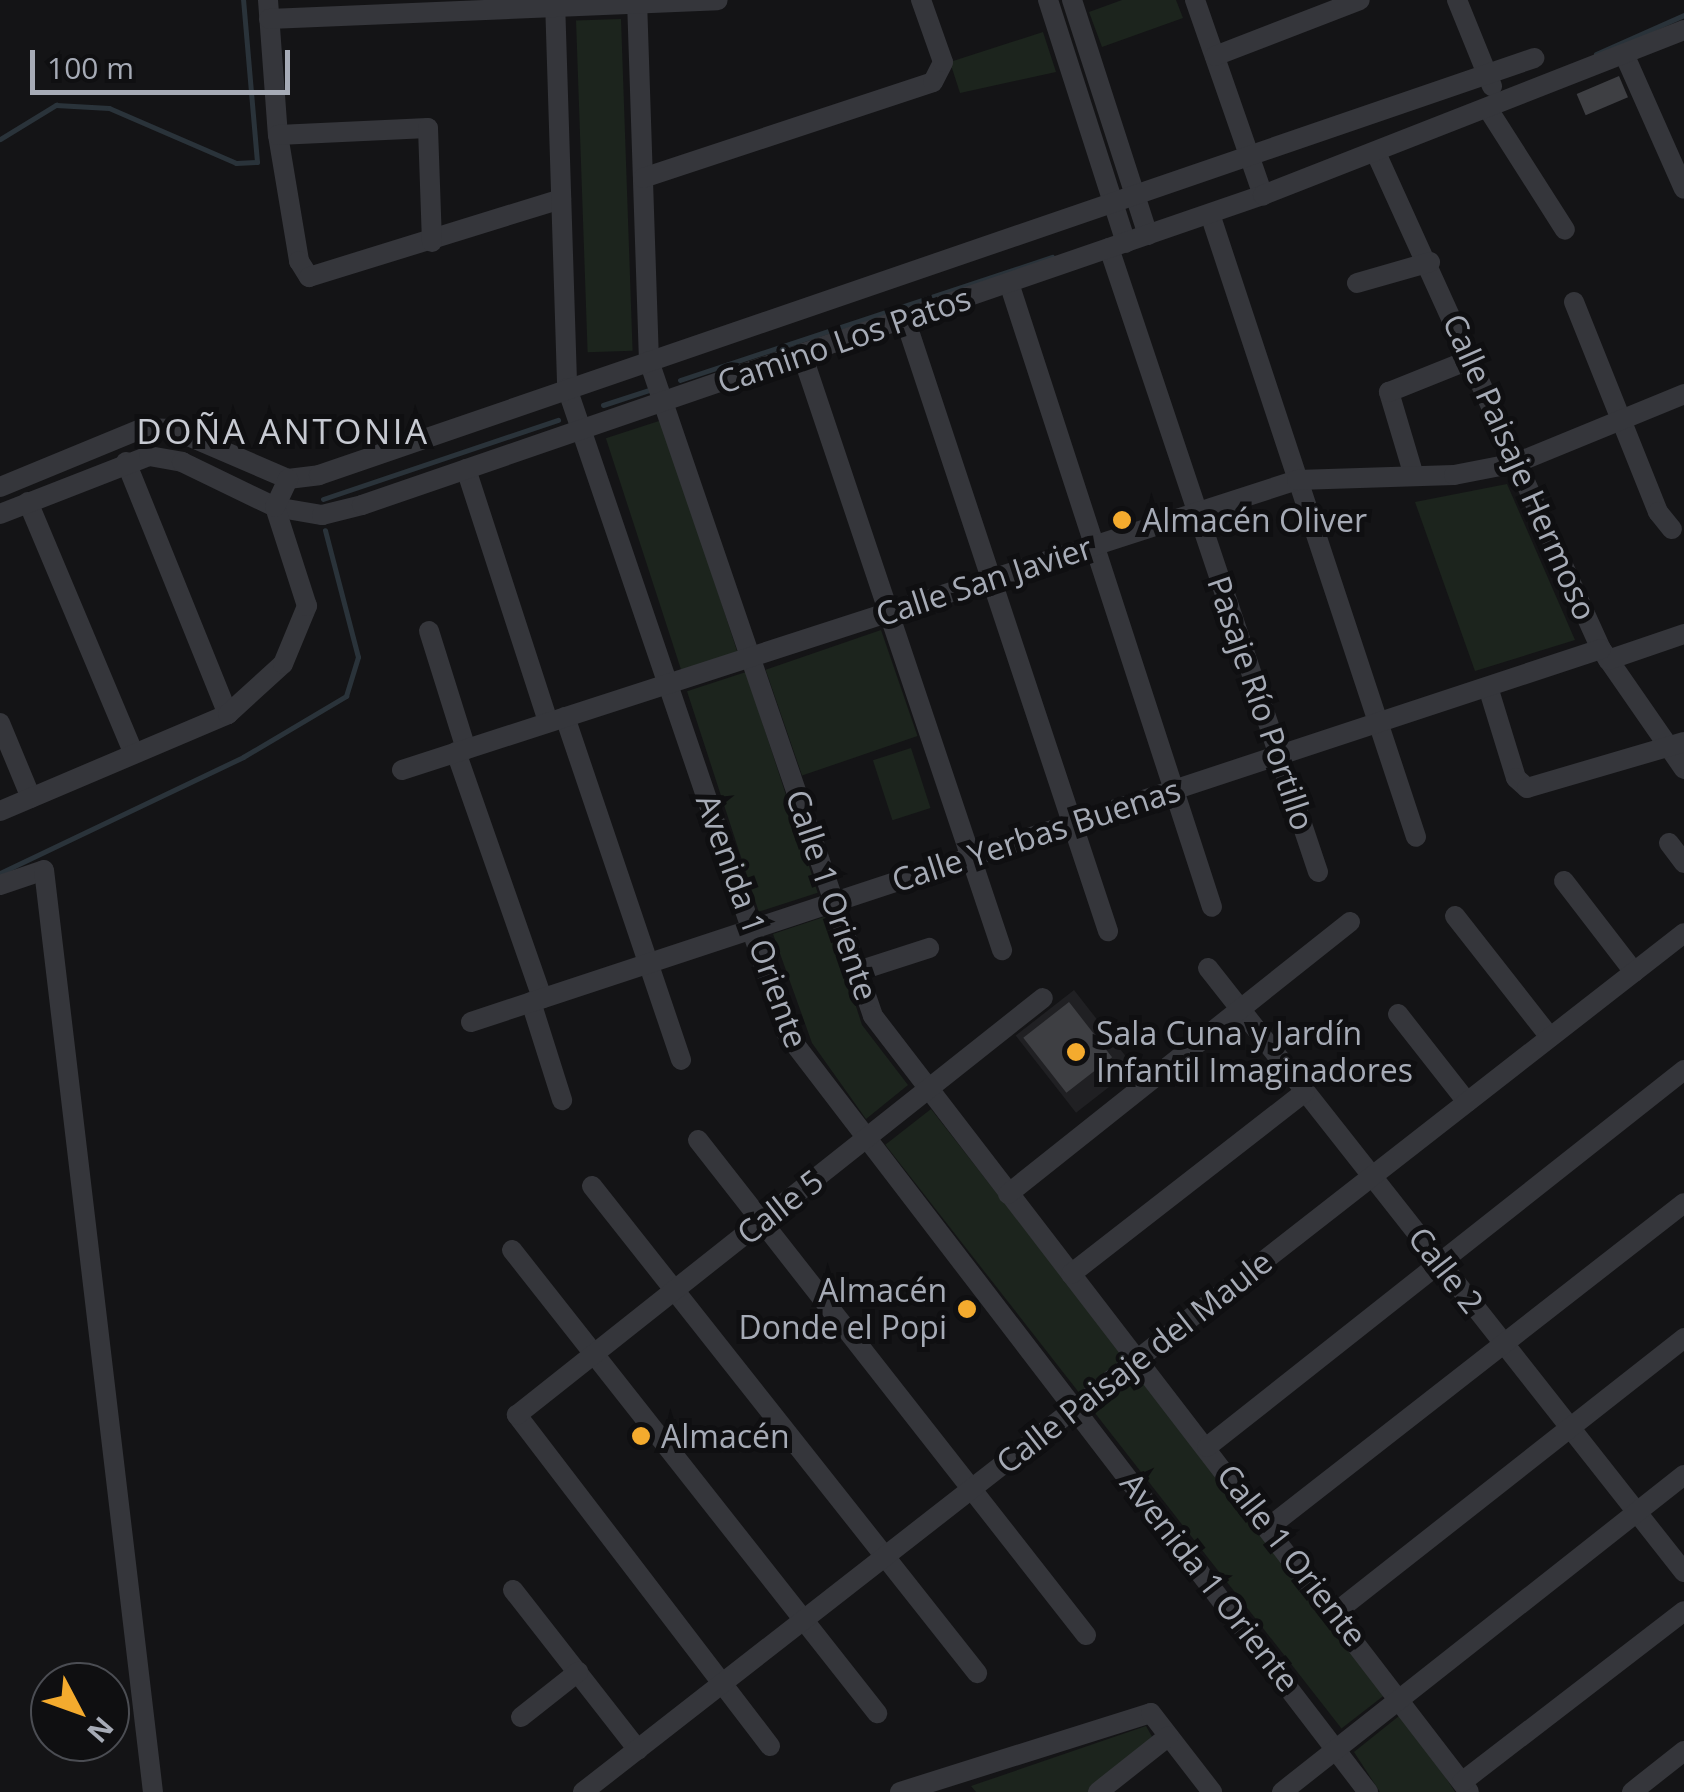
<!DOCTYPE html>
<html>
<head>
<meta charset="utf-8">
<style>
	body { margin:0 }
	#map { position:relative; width:1684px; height:1792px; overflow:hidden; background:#141416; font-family:"Open Sans",sans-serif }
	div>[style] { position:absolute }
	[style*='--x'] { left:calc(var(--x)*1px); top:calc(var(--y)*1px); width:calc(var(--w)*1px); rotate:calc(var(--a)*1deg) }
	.built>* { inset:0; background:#202023; transform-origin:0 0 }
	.green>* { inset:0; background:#1c241d; transform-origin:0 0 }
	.stream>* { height:5px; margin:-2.5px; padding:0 2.5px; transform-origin:2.5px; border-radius:2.5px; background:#2a333a }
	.building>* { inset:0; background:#3e3f43; transform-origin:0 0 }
	.minor>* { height:20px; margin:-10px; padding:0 10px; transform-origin:10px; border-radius:10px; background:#35363b }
	.dots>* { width:28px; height:28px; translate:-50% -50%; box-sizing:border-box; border:5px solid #0f0f11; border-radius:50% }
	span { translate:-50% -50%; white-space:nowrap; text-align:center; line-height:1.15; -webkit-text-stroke:10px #0f0f11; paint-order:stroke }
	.street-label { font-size:32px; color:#a6abb6 }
	.poi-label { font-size:32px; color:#a6abb6 }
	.left { translate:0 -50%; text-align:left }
	.right { translate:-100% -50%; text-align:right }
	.neighbourhood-label { font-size:35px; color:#c7cad2; letter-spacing:2.5px }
	.north { position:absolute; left:30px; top:1662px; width:100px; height:100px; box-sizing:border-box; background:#0f0f11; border:2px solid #4b4d53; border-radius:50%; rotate:131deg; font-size:28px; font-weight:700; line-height:40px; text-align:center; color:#a6abb6 }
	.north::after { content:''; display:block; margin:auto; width:35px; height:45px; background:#f4ab2e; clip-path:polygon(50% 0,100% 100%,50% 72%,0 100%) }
	.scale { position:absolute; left:30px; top:50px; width:260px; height:45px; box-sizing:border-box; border:5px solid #a6abb6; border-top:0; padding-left:12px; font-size:30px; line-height:35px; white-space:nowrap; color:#a6abb6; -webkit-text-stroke:8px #0f0f11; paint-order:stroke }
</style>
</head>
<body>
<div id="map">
	<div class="built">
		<div style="left:1074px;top:990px;width:98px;height:74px;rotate:52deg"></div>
	</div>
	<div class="green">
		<div style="clip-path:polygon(1122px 0,1176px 0,1183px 18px,1102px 47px,1089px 12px)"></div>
		<div style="left:621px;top:19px;width:332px;height:45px;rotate:88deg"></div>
		<div style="clip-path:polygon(1043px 32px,1056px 72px,960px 93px,950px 62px)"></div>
		<div style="left:662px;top:420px;width:244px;height:59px;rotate:72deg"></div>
		<div style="clip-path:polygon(1507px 484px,1575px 640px,1475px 671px,1415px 502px)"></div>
		<div style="left:881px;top:630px;width:112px;height:122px;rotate:71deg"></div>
		<div style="left:746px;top:672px;width:232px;height:62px;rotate:72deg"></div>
		<div style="left:911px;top:748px;width:63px;height:40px;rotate:72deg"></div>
		<div style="clip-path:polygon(827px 916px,862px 1025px,908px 1085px,866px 1119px,812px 1043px,773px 934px)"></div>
		<div style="left:931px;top:1109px;width:741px;height:58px;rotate:52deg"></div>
		<div style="clip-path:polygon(1404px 1712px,1455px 1792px,1380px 1792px,1354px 1752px)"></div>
		<div style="clip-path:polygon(1146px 1726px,1155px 1742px,1092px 1792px,976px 1792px,971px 1786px)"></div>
	</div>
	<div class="stream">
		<div style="--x:1596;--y:54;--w:96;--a:-23.9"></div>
		<div style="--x:0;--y:139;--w:66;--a:-31.3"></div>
		<div style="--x:56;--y:105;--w:53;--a:3.2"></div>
		<div style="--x:109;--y:108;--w:138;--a:23.4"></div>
		<div style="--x:236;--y:163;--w:21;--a:-3"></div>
		<div style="--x:257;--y:162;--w:163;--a:-94.9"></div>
		<div style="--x:680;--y:380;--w:392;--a:-18.3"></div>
		<div style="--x:603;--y:405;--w:52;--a:-18.1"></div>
		<div style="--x:323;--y:499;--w:248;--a:-18.6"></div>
		<div style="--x:0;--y:873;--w:269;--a:-25.5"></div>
		<div style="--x:243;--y:757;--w:120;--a:-30.6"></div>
		<div style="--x:346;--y:696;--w:41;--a:-72.9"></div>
		<div style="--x:358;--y:657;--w:131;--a:-104.6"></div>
	</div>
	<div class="building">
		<div style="left:1619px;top:76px;width:23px;height:46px;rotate:67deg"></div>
		<div style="left:1069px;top:1002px;width:70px;height:58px;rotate:52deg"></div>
	</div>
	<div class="minor">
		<div style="--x:268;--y:0;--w:135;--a:85.8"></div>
		<div style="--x:278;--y:135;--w:128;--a:80.5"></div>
		<div style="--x:299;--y:261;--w:19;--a:58"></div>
		<div style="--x:309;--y:277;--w:264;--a:-17.2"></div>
		<div style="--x:555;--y:0;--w:388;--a:88.2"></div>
		<div style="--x:567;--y:388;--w:682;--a:71.19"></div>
		<div style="--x:787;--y:1034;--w:955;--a:52.53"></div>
		<div style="--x:637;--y:0;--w:361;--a:88.1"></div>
		<div style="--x:649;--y:361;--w:692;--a:71.12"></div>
		<div style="--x:873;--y:1016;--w:978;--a:52.47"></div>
		<div style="--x:1048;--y:0;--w:255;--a:72.2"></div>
		<div style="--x:1072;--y:0;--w:247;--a:72.1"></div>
		<div style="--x:1195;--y:0;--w:207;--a:70.8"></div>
		<div style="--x:1457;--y:0;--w:93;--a:67.9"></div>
		<div style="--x:269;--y:19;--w:449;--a:-2.4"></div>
		<div style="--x:1215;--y:56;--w:155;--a:-21.1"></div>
		<div style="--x:1625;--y:56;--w:145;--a:66.1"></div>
		<div style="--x:1488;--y:109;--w:143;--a:57.5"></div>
		<div style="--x:278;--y:135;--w:150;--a:-2.7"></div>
		<div style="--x:428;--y:128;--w:114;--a:88"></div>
		<div style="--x:1376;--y:153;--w:545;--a:65.6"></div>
		<div style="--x:1601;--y:649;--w:146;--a:55.3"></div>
		<div style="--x:643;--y:178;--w:305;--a:-18.3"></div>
		<div style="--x:933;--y:82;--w:22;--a:-63"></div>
		<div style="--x:943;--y:62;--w:66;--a:-109.5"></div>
		<div style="--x:1210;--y:214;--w:656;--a:71.7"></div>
		<div style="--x:1109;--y:248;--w:658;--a:71.48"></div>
		<div style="--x:1009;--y:283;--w:656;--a:71.98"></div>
		<div style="--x:1357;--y:283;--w:76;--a:-16"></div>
		<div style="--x:1574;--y:302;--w:226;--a:68.2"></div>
		<div style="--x:1658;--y:512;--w:22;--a:51"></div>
		<div style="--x:905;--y:319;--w:645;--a:71.65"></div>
		<div style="--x:802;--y:354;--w:629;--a:71.45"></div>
		<div style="--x:126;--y:462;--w:272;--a:68"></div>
		<div style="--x:466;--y:469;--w:266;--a:72"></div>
		<div style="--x:1414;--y:476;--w:88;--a:-106.6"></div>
		<div style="--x:1389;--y:392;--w:88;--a:-21.9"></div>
		<div style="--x:0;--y:487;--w:155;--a:-22.4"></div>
		<div style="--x:143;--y:428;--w:29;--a:2"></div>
		<div style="--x:172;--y:429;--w:126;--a:23.3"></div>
		<div style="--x:288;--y:479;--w:31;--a:-7"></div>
		<div style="--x:319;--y:475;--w:1285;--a:-18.94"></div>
		<div style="--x:28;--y:502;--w:273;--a:67.2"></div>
		<div style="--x:0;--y:514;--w:160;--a:-21.3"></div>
		<div style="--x:149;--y:456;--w:34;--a:10"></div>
		<div style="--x:182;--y:462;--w:103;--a:25.8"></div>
		<div style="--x:275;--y:507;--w:48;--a:9.7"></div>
		<div style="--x:322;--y:515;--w:41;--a:-14"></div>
		<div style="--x:362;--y:505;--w:953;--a:-18.99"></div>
		<div style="--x:1263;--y:195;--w:452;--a:-21.4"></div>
		<div style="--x:429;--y:631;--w:124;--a:72.6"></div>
		<div style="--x:1608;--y:660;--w:80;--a:-18.9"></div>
		<div style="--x:1488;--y:687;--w:95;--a:72.9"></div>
		<div style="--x:1516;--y:778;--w:15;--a:42"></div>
		<div style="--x:1527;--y:788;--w:164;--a:-16.3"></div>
		<div style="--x:565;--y:717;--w:362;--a:71.3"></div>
		<div style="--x:0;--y:723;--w:81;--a:67.5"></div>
		<div style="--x:456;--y:752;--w:261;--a:70.7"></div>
		<div style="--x:402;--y:770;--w:941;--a:-17.95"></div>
		<div style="--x:1297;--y:480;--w:157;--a:-1.8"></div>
		<div style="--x:1454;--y:475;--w:63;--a:-11"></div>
		<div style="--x:1516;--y:463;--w:182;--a:-22.3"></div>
		<div style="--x:0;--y:811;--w:248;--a:-23"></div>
		<div style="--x:228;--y:714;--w:74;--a:-42.3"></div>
		<div style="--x:283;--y:664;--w:63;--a:-67.5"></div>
		<div style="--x:307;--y:606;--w:104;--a:-107.9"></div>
		<div style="--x:275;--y:507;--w:31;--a:-65"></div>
		<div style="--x:1669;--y:843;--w:25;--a:53"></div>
		<div style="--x:1564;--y:881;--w:115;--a:52.4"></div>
		<div style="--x:0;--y:885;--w:46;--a:-18.8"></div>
		<div style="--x:44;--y:870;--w:928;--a:83.26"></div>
		<div style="--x:1455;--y:916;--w:154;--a:51.9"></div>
		<div style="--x:1208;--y:968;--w:769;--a:51.76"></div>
		<div style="--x:855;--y:972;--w:78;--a:-18"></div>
		<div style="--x:531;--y:1002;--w:103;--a:72.4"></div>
		<div style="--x:1398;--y:1014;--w:112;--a:51.9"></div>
		<div style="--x:471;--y:1022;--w:1190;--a:-18.27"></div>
		<div style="--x:698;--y:1140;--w:629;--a:51.91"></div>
		<div style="--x:592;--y:1186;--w:621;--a:51.67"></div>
		<div style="--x:1008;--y:1194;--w:437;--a:-38.5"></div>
		<div style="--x:512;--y:1250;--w:590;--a:51.75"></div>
		<div style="--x:1071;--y:1274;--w:296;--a:-37.9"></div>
		<div style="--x:1207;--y:1447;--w:608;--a:-38.32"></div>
		<div style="--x:1269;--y:1527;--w:526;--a:-37.98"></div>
		<div style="--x:513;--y:1590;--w:203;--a:52"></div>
		<div style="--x:1336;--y:1612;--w:443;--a:-38.2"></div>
		<div style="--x:521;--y:1717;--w:73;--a:-38.3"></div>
		<div style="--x:770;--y:1746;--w:417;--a:-127.4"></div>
		<div style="--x:517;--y:1415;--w:671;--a:-38.41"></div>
		<div style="--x:1462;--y:1782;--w:280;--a:-37.6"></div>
		<div style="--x:583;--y:1792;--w:1396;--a:-37.96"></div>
		<div style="--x:900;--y:1792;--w:263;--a:-17.5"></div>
		<div style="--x:1151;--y:1713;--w:100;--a:52.3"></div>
		<div style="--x:1098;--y:1792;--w:90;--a:-38.3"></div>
		<div style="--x:1282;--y:1792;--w:512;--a:-38.26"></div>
		<div style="--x:1632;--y:1792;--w:66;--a:-38.3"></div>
	</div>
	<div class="dots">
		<div style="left:1122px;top:520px;background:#f4ab2e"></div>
		<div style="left:1076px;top:1052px;background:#f4ab2e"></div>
		<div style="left:967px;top:1309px;background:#f4ab2e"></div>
		<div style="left:641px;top:1436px;background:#f4ab2e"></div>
	</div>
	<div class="street-label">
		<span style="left:844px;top:340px;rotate:-19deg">Camino Los Patos</span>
		<span style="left:1520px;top:467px;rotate:66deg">Calle Paisaje Hermoso</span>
		<span style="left:984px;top:581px;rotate:-18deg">Calle San Javier</span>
		<span style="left:1261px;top:703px;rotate:71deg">Pasaje Río Portillo</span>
		<span style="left:1036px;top:835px;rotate:-18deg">Calle Yerbas Buenas</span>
		<span style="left:832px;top:895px;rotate:71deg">Calle 1 Oriente</span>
		<span style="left:752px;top:921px;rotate:70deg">Avenida 1 Oriente</span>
		<span style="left:780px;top:1207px;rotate:-38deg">Calle 5</span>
		<span style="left:1446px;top:1270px;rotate:52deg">Calle 2</span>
		<span style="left:1134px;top:1362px;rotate:-38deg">Calle Paisaje del Maule</span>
		<span style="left:1292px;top:1555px;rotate:52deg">Calle 1 Oriente</span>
		<span style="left:1210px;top:1582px;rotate:52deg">Avenida 1 Oriente</span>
	</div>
	<div class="poi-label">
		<span class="left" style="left:1142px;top:520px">Almacén Oliver</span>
		<span class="left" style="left:1096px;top:1052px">Sala Cuna y Jardín<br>Infantil Imaginadores</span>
		<span class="right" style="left:947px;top:1309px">Almacén<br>Donde el Popi</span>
		<span class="left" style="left:661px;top:1436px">Almacén</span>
	</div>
	<div class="neighbourhood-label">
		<span style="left:283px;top:431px">DOÑA ANTONIA</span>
	</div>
	<div class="north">N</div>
	<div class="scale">100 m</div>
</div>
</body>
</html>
